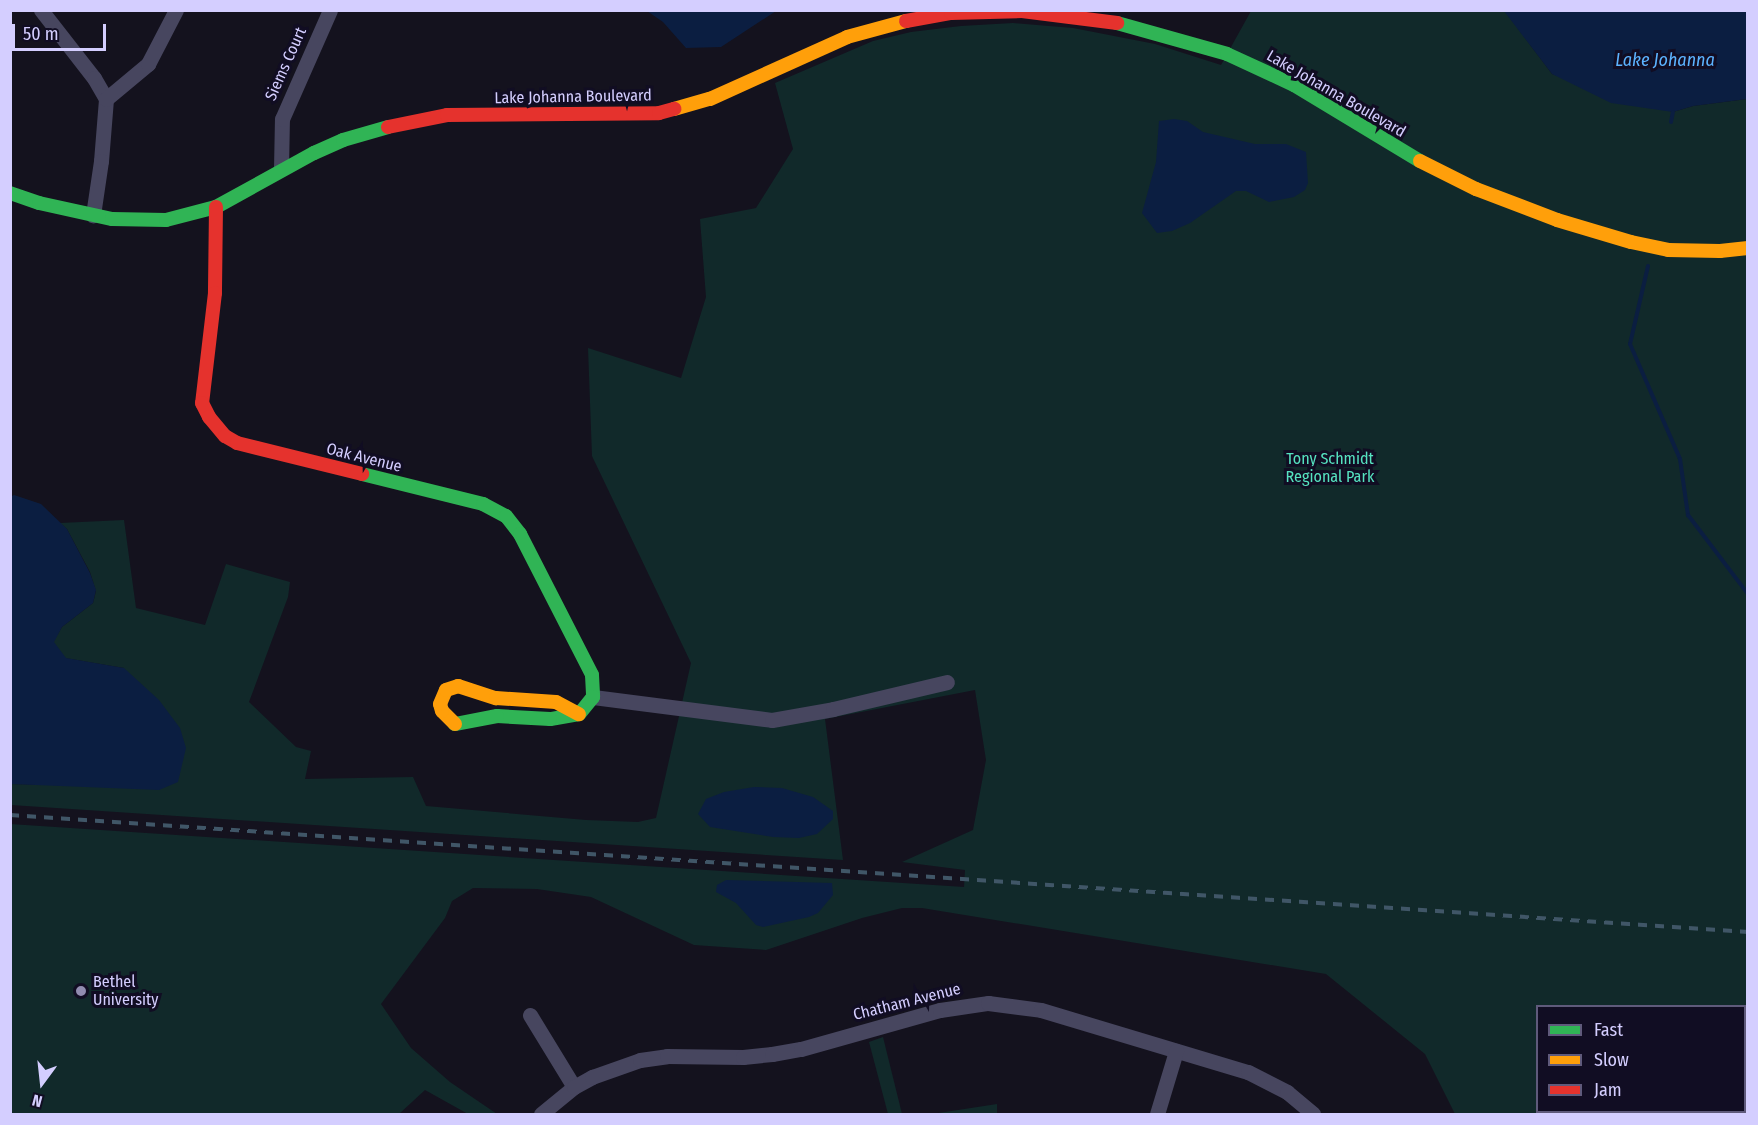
<!DOCTYPE html>
<html>
<head>
<meta charset="utf-8">
<style>
	body { margin:0 }
	#map { position:relative; width:1758px; height:1125px; overflow:hidden; background:#14121e; font-family:"Fira Sans Condensed",sans-serif }
	div>[style] { position:absolute }
	[style*='--x'] { left:calc(var(--x)*1px); top:calc(var(--y)*1px); width:calc(var(--w)*1px); rotate:calc(var(--a)*1deg) }
	.green>* { inset:0; background:#11292a }
	.water>* { inset:0; background:#0b1e41 }
	.stream>* { height:4px; margin:-2px; padding:0 2px; transform-origin:2px; border-radius:2px; background:#0b1e41 }
	.street>* { height:15px; margin:-7.5px; padding:0 7.5px; transform-origin:7.5px; border-radius:7.5px; background:#47465f }
	.fast>* { height:14px; margin:-7px; padding:0 7px; transform-origin:7px; border-radius:7px; background:#30b455 }
	.slow>* { height:14px; margin:-7px; padding:0 7px; transform-origin:7px; border-radius:7px; background:#ff9f0a }
	.jam>* { height:14px; margin:-7px; padding:0 7px; transform-origin:7px; border-radius:7px; background:#e5322d }
	.rail>* { height:4px; margin-top:-2px; transform-origin:0; background:repeating-linear-gradient(90deg,#405667 0 9px,transparent 0 17px) }
	.dots>* { width:16px; height:16px; translate:-50% -50%; box-sizing:border-box; border:3px solid #110d23; border-radius:50% }
	span { translate:-50% -50%; white-space:nowrap; text-align:center; line-height:1.15; -webkit-text-stroke:6px #110d23; paint-order:stroke }
	.street-label { font-size:16px; color:#d4ceff }
	.park-label { font-size:16px; color:#56e3c0 }
	.poi-label { font-size:16px; color:#d4ceff }
	.left { translate:0 -50%; text-align:left }
	.water-label { font-size:18px; color:#5cb3ff; font-style:italic }
	.frame { position:absolute; inset:0; border:12px solid #d4ceff; pointer-events:none }
	.legend { position:absolute; left:1536px; top:1005px; width:210px; height:108px; box-sizing:border-box; background:#110d23; border:2px solid #5f5a7b; margin:0; padding:8px 10px; list-style:none; font-size:18px; color:#d4ceff }
	.legend li { display:flex; align-items:center; gap:12px; height:30px }
	.legend b { width:30px; border:2px solid #5f5a7b }
	.north { position:absolute; left:12px; top:1053px; width:60px; height:60px; -webkit-text-stroke:4px #110d23; paint-order:stroke; rotate:195deg; font-size:16px; font-weight:700; line-height:24px; text-align:center; color:#d4ceff }
	.north::after { content:''; display:block; margin:auto; width:21px; height:27px; background:#d4ceff; clip-path:polygon(50% 0,100% 100%,50% 72%,0 100%) }
	.scale { position:absolute; left:12px; top:24px; width:94px; height:27px; box-sizing:border-box; border:3px solid #d4ceff; border-top:0; padding-left:8px; font-size:18px; line-height:21px; white-space:nowrap; color:#d4ceff; -webkit-text-stroke:4px #110d23; paint-order:stroke }
</style>
</head>
<body>
<div id="map">
	<div class="green">
		<div style="clip-path:polygon(evenodd,1504px 10px,1552px 74px,1673px 112px,1693px 106px,1747px 99px,1747px 1114px,1455px 1114px,1425px 1054px,1326px 974px,922px 908px,902px 908px,862px 918px,766px 950px,694px 945px,591px 897px,537px 889px,473px 888px,452px 901px,445px 918px,381px 1004px,411px 1048px,450px 1082px,497px 1114px,468px 1114px,425px 1090px,399px 1114px,11px 1114px,10px 824px,964px 887px,965px 870px,902px 862px,973px 830px,986px 760px,975px 690px,825px 719px,843px 860px,11px 805px,11px 784px,93px 786px,124px 668px,65px 658px,53px 642px,62px 627px,93px 603px,96px 591px,90px 572px,67px 529px,60px 523px,124px 520px,136px 608px,205px 625px,226px 564px,290px 582px,288px 597px,249px 702px,296px 747px,311px 751px,305px 779px,413px 777px,426px 806px,586px 820px,638px 822px,656px 818px,691px 663px,592px 456px,588px 348px,681px 378px,706px 297px,700px 219px,756px 208px,793px 149px,775px 83px,873px 41px,911px 32px,961px 26px,1013px 23px,1073px 28px,1155px 44px,1221px 65px,1251px 11px,1504px 10px,1538px 1006px,1744px 1006px,1744px 1112px,1538px 1112px,1538px 1006px)"></div>
		<div style="clip-path:polygon(883px 1037px,902px 1114px,888px 1114px,869px 1042px)"></div>
		<div style="clip-path:polygon(997px 1104px,997px 1114px,932px 1114px)"></div>
	</div>
	<div class="water">
		<div style="clip-path:polygon(647px 11px,776px 11px,721px 47px,686px 48px,663px 22px)"></div>
		<div style="clip-path:polygon(1504px 11px,1747px 11px,1747px 99px,1693px 106px,1673px 112px,1611px 103px,1552px 74px)"></div>
		<div style="clip-path:polygon(1174px 119px,1187px 121px,1203px 132px,1255px 144px,1286px 144px,1306px 152px,1308px 183px,1305px 190px,1294px 197px,1269px 202px,1246px 191px,1236px 191px,1190px 223px,1172px 231px,1157px 233px,1142px 213px,1156px 162px,1159px 121px)"></div>
		<div style="clip-path:polygon(14px 495px,41px 504px,67px 529px,90px 573px,96px 590px,93px 603px,62px 627px,54px 642px,66px 658px,124px 668px,159px 700px,180px 728px,186px 748px,178px 782px,159px 790px,11px 784px,10px 497px)"></div>
		<div style="clip-path:polygon(754px 787px,782px 788px,813px 797px,833px 811px,833px 819px,817px 834px,799px 838px,773px 837px,710px 827px,698px 814px,706px 799px,724px 792px)"></div>
		<div style="clip-path:polygon(726px 880px,832px 883px,833px 895px,818px 913px,809px 917px,763px 927px,756px 925px,736px 903px,716px 892px,717px 885px)"></div>
	</div>
	<div class="stream">
		<div style="--x:1671;--y:122;--w:10;--a:-79"></div>
		<div style="--x:1648;--y:266;--w:80;--a:103"></div>
		<div style="--x:1630;--y:344;--w:125;--a:66.5"></div>
		<div style="--x:1680;--y:459;--w:57;--a:81.9"></div>
		<div style="--x:1688;--y:515;--w:99;--a:52.8"></div>
	</div>
	<div class="street">
		<div style="--x:41;--y:10;--w:86;--a:52.1"></div>
		<div style="--x:94;--y:78;--w:24;--a:60"></div>
		<div style="--x:106;--y:99;--w:62;--a:94.6"></div>
		<div style="--x:101;--y:161;--w:55;--a:98.4"></div>
		<div style="--x:106;--y:99;--w:55;--a:-39.8"></div>
		<div style="--x:148;--y:64;--w:61;--a:-62.6"></div>
		<div style="--x:281;--y:169;--w:50;--a:-88.9"></div>
		<div style="--x:282;--y:119;--w:119;--a:-66.2"></div>
		<div style="--x:593;--y:697;--w:180;--a:7.3"></div>
		<div style="--x:772;--y:720;--w:62;--a:-10.2"></div>
		<div style="--x:833;--y:709;--w:117;--a:-13.3"></div>
		<div style="--x:530;--y:1015;--w:84;--a:58.6"></div>
		<div style="--x:541;--y:1114;--w:43;--a:-39.3"></div>
		<div style="--x:574;--y:1087;--w:21;--a:-29"></div>
		<div style="--x:592;--y:1077;--w:51;--a:-19.5"></div>
		<div style="--x:640;--y:1060;--w:27;--a:-8"></div>
		<div style="--x:667;--y:1056;--w:76;--a:0.8"></div>
		<div style="--x:743;--y:1057;--w:29;--a:-6"></div>
		<div style="--x:772;--y:1054;--w:29;--a:-10"></div>
		<div style="--x:801;--y:1049;--w:144;--a:-15.7"></div>
		<div style="--x:940;--y:1010;--w:49;--a:-8.3"></div>
		<div style="--x:988;--y:1003;--w:53;--a:7.5"></div>
		<div style="--x:1041;--y:1010;--w:216;--a:16.7"></div>
		<div style="--x:1248;--y:1072;--w:44;--a:27.1"></div>
		<div style="--x:1287;--y:1092;--w:34;--a:40"></div>
		<div style="--x:1157;--y:1114;--w:66;--a:-73.2"></div>
	</div>
	<div class="fast">
		<div style="--x:1117;--y:23;--w:114;--a:15.7"></div>
		<div style="--x:1227;--y:54;--w:74;--a:24.8"></div>
		<div style="--x:1294;--y:85;--w:147;--a:31.1"></div>
		<div style="--x:10;--y:193;--w:31;--a:19"></div>
		<div style="--x:39;--y:203;--w:75;--a:12.4"></div>
		<div style="--x:112;--y:219;--w:54;--a:1.1"></div>
		<div style="--x:166;--y:220;--w:52;--a:-14.6"></div>
		<div style="--x:216;--y:207;--w:112;--a:-28.9"></div>
		<div style="--x:314;--y:153;--w:32;--a:-24"></div>
		<div style="--x:343;--y:140;--w:47;--a:-16.1"></div>
		<div style="--x:362;--y:474;--w:125;--a:13.9"></div>
		<div style="--x:483;--y:504;--w:26;--a:28"></div>
		<div style="--x:506;--y:516;--w:23;--a:52"></div>
		<div style="--x:520;--y:534;--w:158;--a:62.9"></div>
		<div style="--x:592;--y:675;--w:22;--a:87"></div>
		<div style="--x:593;--y:697;--w:22;--a:129"></div>
		<div style="--x:579;--y:714;--w:29;--a:170"></div>
		<div style="--x:550;--y:719;--w:53;--a:-176.8"></div>
		<div style="--x:497;--y:716;--w:43;--a:169.2"></div>
	</div>
	<div class="slow">
		<div style="--x:674;--y:109;--w:37;--a:-16"></div>
		<div style="--x:710;--y:99;--w:150;--a:-24.3"></div>
		<div style="--x:847;--y:37;--w:61;--a:-15.2"></div>
		<div style="--x:1420;--y:161;--w:63;--a:26.6"></div>
		<div style="--x:1476;--y:189;--w:87;--a:20.9"></div>
		<div style="--x:1557;--y:220;--w:77;--a:16.6"></div>
		<div style="--x:1631;--y:242;--w:38;--a:12"></div>
		<div style="--x:1668;--y:250;--w:52;--a:1.1"></div>
		<div style="--x:1720;--y:251;--w:28;--a:-6"></div>
		<div style="--x:455;--y:724;--w:18;--a:-135"></div>
		<div style="--x:442;--y:711;--w:7;--a:-106"></div>
		<div style="--x:440;--y:704;--w:15;--a:-67"></div>
		<div style="--x:446;--y:690;--w:13;--a:-18"></div>
		<div style="--x:458;--y:686;--w:40;--a:18"></div>
		<div style="--x:496;--y:698;--w:60;--a:3.8"></div>
		<div style="--x:556;--y:702;--w:26;--a:28"></div>
	</div>
	<div class="jam">
		<div style="--x:906;--y:21;--w:46;--a:-10.1"></div>
		<div style="--x:951;--y:13;--w:71;--a:-1.6"></div>
		<div style="--x:1022;--y:11;--w:96;--a:7.2"></div>
		<div style="--x:388;--y:127;--w:60;--a:-11.5"></div>
		<div style="--x:447;--y:115;--w:212;--a:-0.5"></div>
		<div style="--x:659;--y:113;--w:16;--a:-15"></div>
		<div style="--x:216;--y:207;--w:86;--a:90.7"></div>
		<div style="--x:215;--y:293;--w:111;--a:96.7"></div>
		<div style="--x:202;--y:403;--w:16;--a:63"></div>
		<div style="--x:209;--y:417;--w:25;--a:50"></div>
		<div style="--x:225;--y:436;--w:14;--a:30"></div>
		<div style="--x:237;--y:443;--w:129;--a:13.9"></div>
	</div>
	<div class="rail">
		<div style="--x:10;--y:815;--w:1742;--a:3.85"></div>
	</div>
	<div class="dots">
		<div style="left:81px;top:991px;background:#918cb0"></div>
	</div>
	<div class="street-label">
		<span style="left:286px;top:64px;rotate:-66deg">Siems Court</span>
		<span style="left:1336px;top:94px;rotate:30deg">Lake Johanna Boulevard</span>
		<span style="left:573px;top:97px;rotate:-1deg">Lake Johanna Boulevard</span>
		<span style="left:364px;top:458px;rotate:14deg">Oak Avenue</span>
		<span style="left:907px;top:1002px;rotate:-14deg">Chatham Avenue</span>
	</div>
	<div class="park-label">
		<span style="left:1330px;top:468px">Tony Schmidt<br>Regional Park</span>
	</div>
	<div class="poi-label">
		<span class="left" style="left:93px;top:991px">Bethel<br>University</span>
	</div>
	<div class="water-label">
		<span style="left:1665px;top:60px">Lake Johanna</span>
	</div>
	<div class="frame"></div>
	<ul class="legend">
	<li><b style="height:8px;background:#30b455"></b>Fast</li>
	<li><b style="height:8px;background:#ff9f0a"></b>Slow</li>
	<li><b style="height:8px;background:#e5322d"></b>Jam</li>
	</ul>
	<div class="north">N</div>
	<div class="scale">50 m</div>
</div>
</body>
</html>
